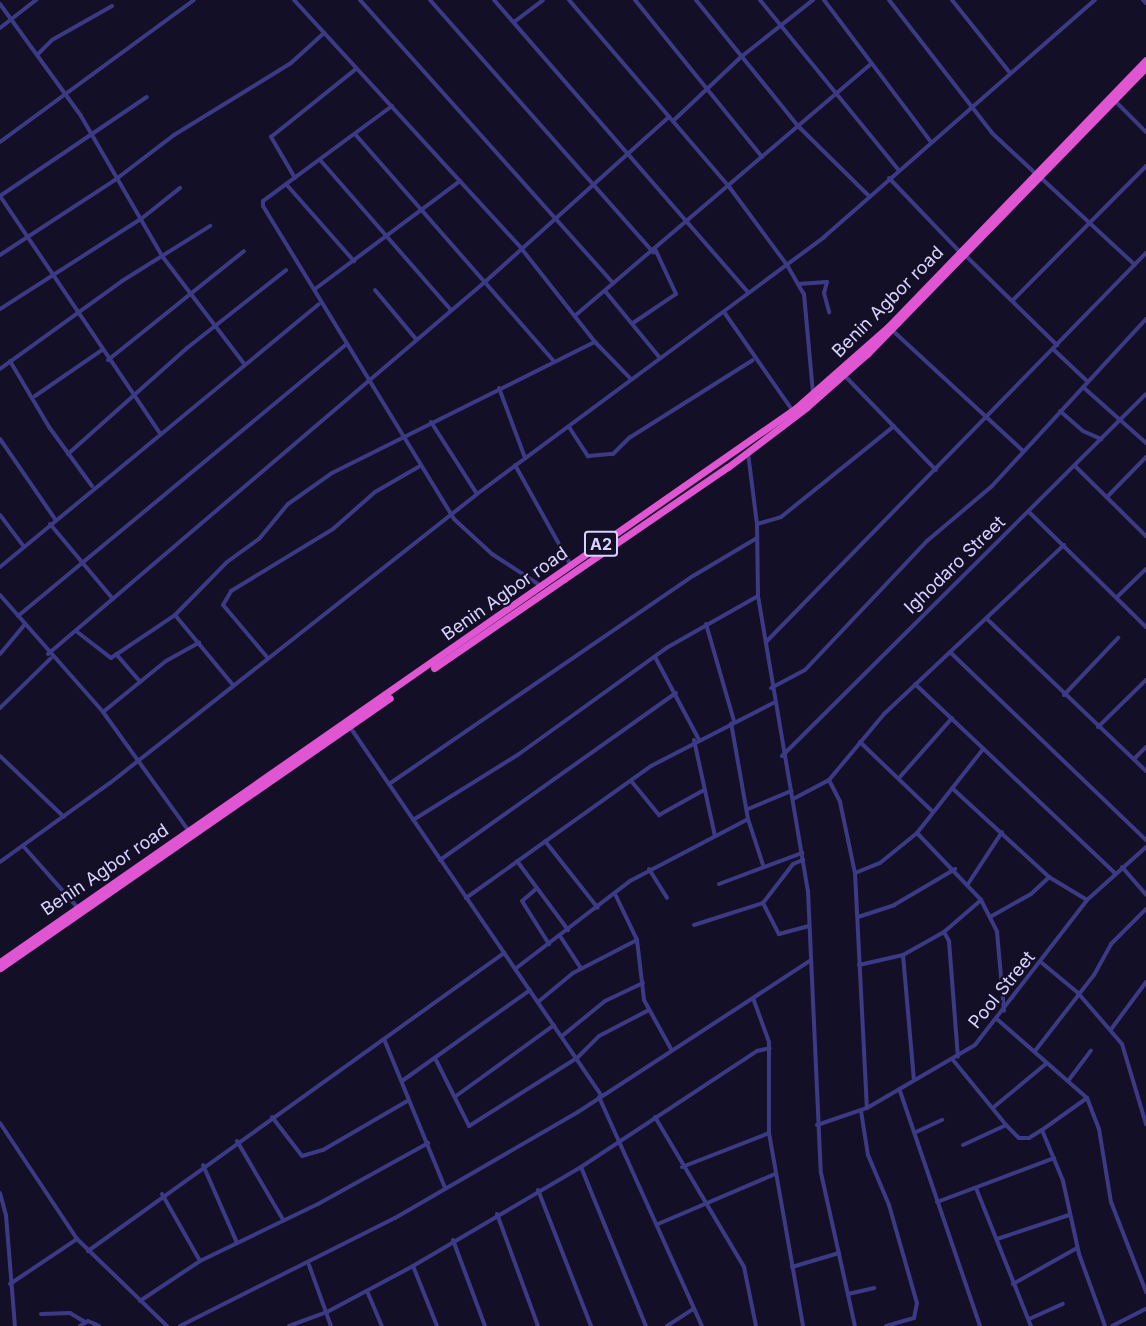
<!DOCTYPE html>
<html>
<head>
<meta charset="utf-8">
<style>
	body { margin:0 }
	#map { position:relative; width:1146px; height:1326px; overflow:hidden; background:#130f26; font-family:Inter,sans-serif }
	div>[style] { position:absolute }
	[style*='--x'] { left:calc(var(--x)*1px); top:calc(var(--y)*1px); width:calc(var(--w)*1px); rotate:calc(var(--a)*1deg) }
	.minor>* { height:4px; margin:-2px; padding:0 2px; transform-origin:2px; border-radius:2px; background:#3d3a85 }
	.trunk>* { height:7px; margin:-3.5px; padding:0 3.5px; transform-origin:3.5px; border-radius:3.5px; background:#e055d1 }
	span { translate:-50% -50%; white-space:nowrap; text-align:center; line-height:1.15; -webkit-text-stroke:4.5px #130f26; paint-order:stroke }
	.shield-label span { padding:2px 4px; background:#130f26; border:2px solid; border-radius:4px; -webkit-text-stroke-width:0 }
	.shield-label { font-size:16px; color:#d9d4ff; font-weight:700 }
	.street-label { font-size:18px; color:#d9d4ff }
</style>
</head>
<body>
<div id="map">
	<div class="minor">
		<div style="--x:294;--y:0;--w:336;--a:47.5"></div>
		<div style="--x:521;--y:248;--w:120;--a:51.8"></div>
		<div style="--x:595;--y:342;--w:52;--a:45.8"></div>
		<div style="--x:360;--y:0;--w:380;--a:48.2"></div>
		<div style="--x:430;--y:0;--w:337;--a:48.5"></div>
		<div style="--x:494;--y:0;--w:388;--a:49"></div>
		<div style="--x:569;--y:0;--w:248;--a:49.4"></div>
		<div style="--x:730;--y:188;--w:96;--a:53.5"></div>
		<div style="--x:787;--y:265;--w:34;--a:60"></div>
		<div style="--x:804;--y:294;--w:99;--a:84.8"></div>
		<div style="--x:635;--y:0;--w:202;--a:51"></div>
		<div style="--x:696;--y:0;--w:162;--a:51"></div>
		<div style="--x:798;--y:126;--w:100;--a:44.6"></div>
		<div style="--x:760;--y:0;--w:218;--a:50.8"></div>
		<div style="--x:824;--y:0;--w:178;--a:53"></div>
		<div style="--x:889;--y:0;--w:168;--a:52.2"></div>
		<div style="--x:992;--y:133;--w:59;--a:42.9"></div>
		<div style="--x:952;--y:0;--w:93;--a:51.5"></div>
		<div style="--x:1143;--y:0;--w:4;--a:45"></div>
		<div style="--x:0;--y:4;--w:138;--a:54.1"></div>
		<div style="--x:81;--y:116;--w:162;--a:59.9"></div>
		<div style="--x:162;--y:256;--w:137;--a:52.7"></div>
		<div style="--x:514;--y:22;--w:36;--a:-37"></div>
		<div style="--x:0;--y:28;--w:46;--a:-37.9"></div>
		<div style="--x:38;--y:54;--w:20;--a:-45"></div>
		<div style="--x:52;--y:40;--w:69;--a:-29.5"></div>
		<div style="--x:1115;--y:101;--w:44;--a:45"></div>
		<div style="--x:392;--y:106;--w:160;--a:143.6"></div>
		<div style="--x:263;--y:201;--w:5;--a:90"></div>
		<div style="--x:263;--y:206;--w:367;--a:58.6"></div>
		<div style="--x:454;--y:519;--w:52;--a:42.6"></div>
		<div style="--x:492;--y:554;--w:59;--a:33.1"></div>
		<div style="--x:673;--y:121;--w:93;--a:-43.3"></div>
		<div style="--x:741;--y:57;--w:92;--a:-38.4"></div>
		<div style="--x:355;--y:134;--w:300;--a:48.8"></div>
		<div style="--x:0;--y:142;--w:240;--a:-36.2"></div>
		<div style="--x:321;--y:161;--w:198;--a:48.9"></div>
		<div style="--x:1040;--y:177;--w:129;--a:42.8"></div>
		<div style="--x:295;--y:178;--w:48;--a:-120.3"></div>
		<div style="--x:271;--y:137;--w:109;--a:-38.7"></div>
		<div style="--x:889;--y:178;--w:103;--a:46.2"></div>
		<div style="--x:286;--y:184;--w:103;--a:48.6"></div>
		<div style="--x:0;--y:196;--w:285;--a:56"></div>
		<div style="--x:0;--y:196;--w:177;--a:-34"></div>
		<div style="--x:0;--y:255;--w:137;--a:-33.1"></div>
		<div style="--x:115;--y:180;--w:74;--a:-37.3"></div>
		<div style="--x:174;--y:135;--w:137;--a:-31.6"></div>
		<div style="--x:291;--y:63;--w:45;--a:-42.3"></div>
		<div style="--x:965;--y:255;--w:129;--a:44.4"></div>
		<div style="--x:798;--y:284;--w:29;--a:-4"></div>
		<div style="--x:827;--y:282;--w:11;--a:105"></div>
		<div style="--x:824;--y:293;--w:20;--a:75"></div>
		<div style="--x:315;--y:289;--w:181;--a:-36.7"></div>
		<div style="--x:375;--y:290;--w:64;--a:50.1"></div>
		<div style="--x:605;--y:291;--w:87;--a:50.6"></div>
		<div style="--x:1013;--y:300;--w:189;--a:-45.2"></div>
		<div style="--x:0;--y:309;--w:167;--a:-32.6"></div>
		<div style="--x:141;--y:219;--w:50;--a:-38.5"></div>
		<div style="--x:724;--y:312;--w:119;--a:55.2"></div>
		<div style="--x:577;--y:314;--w:387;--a:-40.4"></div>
		<div style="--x:633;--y:323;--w:52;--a:-34"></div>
		<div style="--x:676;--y:294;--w:50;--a:-115"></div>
		<div style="--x:892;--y:330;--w:178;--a:42.7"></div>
		<div style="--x:1053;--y:349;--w:47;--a:43.3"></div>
		<div style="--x:108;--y:360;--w:174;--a:-38.7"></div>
		<div style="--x:10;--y:361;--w:77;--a:59.4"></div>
		<div style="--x:49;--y:427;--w:73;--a:53.9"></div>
		<div style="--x:0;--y:369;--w:150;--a:-35.8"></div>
		<div style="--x:122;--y:281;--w:104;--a:-32"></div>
		<div style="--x:844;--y:375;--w:132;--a:45.9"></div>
		<div style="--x:1083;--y:387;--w:84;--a:41.6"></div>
		<div style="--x:499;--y:388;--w:75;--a:69.6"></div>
		<div style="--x:35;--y:396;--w:81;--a:-34.5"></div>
		<div style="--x:1060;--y:411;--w:30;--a:41"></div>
		<div style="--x:1083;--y:431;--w:20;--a:24"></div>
		<div style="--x:431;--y:422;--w:85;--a:57.4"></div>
		<div style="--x:569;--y:427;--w:35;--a:57"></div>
		<div style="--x:588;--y:456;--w:25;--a:-5"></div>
		<div style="--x:613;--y:454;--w:23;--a:-45"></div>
		<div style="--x:629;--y:438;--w:146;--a:-32.2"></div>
		<div style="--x:0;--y:439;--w:97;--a:55.5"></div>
		<div style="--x:748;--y:453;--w:72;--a:82.8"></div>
		<div style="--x:757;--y:524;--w:72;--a:89.2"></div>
		<div style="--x:758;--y:596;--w:299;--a:80.4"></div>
		<div style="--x:808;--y:891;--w:282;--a:87.4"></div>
		<div style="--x:821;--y:1173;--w:157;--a:77.5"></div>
		<div style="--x:68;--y:454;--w:159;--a:-41.7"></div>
		<div style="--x:187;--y:348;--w:126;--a:-38.2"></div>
		<div style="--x:515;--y:465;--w:113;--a:60.9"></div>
		<div style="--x:1075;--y:466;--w:100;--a:44.6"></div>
		<div style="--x:1107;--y:497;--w:56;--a:-45.7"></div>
		<div style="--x:1029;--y:512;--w:164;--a:44.5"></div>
		<div style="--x:0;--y:515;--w:39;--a:53"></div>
		<div style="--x:50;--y:524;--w:98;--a:50"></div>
		<div style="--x:757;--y:524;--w:25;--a:-16"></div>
		<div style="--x:781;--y:517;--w:145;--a:-38.8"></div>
		<div style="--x:0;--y:567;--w:413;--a:-39.5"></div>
		<div style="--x:0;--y:595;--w:156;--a:48.6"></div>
		<div style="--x:103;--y:712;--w:145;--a:54.2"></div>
		<div style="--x:1117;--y:597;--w:40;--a:-44"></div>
		<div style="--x:175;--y:615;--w:89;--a:50.4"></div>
		<div style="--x:18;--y:616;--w:427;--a:-39.6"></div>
		<div style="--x:987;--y:619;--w:220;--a:43.7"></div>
		<div style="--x:706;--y:624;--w:101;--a:73.9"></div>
		<div style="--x:76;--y:631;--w:44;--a:37.6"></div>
		<div style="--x:111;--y:658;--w:77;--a:-33.9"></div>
		<div style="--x:175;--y:615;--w:74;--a:-45.5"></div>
		<div style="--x:227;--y:562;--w:39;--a:-36"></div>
		<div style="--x:259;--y:539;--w:45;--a:-50.4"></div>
		<div style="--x:288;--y:504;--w:54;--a:-35.2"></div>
		<div style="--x:332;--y:473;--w:294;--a:-26.5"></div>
		<div style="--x:766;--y:642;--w:544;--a:-45.67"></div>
		<div style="--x:950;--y:652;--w:272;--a:43.8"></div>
		<div style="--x:0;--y:654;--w:39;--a:-50"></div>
		<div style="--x:48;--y:654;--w:575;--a:-40.42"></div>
		<div style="--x:486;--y:281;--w:246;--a:-41.9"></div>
		<div style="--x:116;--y:654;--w:37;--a:49"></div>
		<div style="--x:267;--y:657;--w:68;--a:-130.2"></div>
		<div style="--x:223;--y:605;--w:16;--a:-60"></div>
		<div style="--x:231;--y:591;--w:119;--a:-31.3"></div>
		<div style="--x:333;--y:529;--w:56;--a:-41.4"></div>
		<div style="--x:375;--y:492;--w:52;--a:-30"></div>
		<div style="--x:655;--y:657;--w:92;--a:62"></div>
		<div style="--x:915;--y:684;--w:275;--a:43.4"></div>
		<div style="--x:771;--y:688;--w:38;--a:-28"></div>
		<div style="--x:805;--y:670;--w:178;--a:-46.6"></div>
		<div style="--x:927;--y:541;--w:85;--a:-40.2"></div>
		<div style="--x:992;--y:486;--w:227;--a:-47.3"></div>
		<div style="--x:1064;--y:695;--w:79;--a:-46.5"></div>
		<div style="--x:0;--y:708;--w:71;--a:-44.4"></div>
		<div style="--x:103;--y:712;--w:81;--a:-39"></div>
		<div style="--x:166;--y:661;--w:38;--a:-29"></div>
		<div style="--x:350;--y:727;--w:445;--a:55.7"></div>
		<div style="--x:1098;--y:727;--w:67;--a:-44.4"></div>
		<div style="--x:694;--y:740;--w:98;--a:77.7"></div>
		<div style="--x:860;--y:742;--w:101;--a:43.8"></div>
		<div style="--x:0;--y:756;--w:88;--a:43.6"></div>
		<div style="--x:782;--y:756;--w:513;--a:-44.84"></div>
		<div style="--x:1134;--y:759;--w:17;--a:-45"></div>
		<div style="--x:899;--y:778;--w:80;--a:-48.5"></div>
		<div style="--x:829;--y:780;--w:25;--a:63"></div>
		<div style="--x:840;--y:802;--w:73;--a:78.1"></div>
		<div style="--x:855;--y:873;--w:235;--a:87.1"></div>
		<div style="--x:632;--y:782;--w:43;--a:50.7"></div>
		<div style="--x:659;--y:815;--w:51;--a:-29.1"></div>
		<div style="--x:389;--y:784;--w:368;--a:-34.4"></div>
		<div style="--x:693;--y:576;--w:74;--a:-30.7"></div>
		<div style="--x:952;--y:788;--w:132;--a:42.5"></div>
		<div style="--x:1049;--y:877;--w:44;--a:31.2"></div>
		<div style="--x:793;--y:799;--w:41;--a:-27.8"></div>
		<div style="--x:829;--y:780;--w:86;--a:-50.2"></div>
		<div style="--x:884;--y:714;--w:247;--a:-43.2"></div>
		<div style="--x:748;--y:809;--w:47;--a:-22.7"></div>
		<div style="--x:748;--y:819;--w:48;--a:71.9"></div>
		<div style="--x:413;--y:820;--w:125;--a:-31.9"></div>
		<div style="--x:519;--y:754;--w:183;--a:-35.7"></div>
		<div style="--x:668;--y:647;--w:103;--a:-29.5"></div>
		<div style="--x:917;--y:833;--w:93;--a:46.3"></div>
		<div style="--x:981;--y:900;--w:36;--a:63"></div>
		<div style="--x:997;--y:932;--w:79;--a:84.9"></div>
		<div style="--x:545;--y:841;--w:85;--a:51.7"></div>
		<div style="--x:24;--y:847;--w:80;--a:48.5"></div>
		<div style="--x:440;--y:860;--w:289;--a:-35.3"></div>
		<div style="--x:517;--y:861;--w:86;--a:53.5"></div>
		<div style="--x:0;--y:862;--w:135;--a:-35.7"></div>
		<div style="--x:110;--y:783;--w:467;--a:-38.2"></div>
		<div style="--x:477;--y:494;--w:432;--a:-36.5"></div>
		<div style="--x:824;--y:237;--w:360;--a:-41.2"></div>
		<div style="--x:1122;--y:867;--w:37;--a:49"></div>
		<div style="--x:649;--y:869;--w:34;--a:58"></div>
		<div style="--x:855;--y:873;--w:27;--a:-22"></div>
		<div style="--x:880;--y:863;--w:48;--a:-39"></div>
		<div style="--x:917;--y:833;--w:107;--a:-51.8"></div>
		<div style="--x:719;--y:884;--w:89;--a:-20.5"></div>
		<div style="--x:968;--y:884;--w:62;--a:-56.8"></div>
		<div style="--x:536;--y:889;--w:18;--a:139"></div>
		<div style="--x:522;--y:901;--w:51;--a:57.9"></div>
		<div style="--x:616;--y:896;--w:49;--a:64.5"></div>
		<div style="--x:637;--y:940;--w:60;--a:83.3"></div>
		<div style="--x:644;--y:1000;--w:56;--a:61.1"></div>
		<div style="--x:466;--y:898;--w:227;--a:-35.5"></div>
		<div style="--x:651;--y:766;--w:137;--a:-27.3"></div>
		<div style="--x:763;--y:903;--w:35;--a:63"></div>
		<div style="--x:779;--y:934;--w:30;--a:-15"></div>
		<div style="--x:858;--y:917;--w:38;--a:-18"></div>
		<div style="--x:894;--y:905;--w:71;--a:-30.5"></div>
		<div style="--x:990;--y:917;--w:47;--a:-29.3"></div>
		<div style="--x:1031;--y:894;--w:25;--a:-43"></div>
		<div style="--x:694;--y:925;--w:72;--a:-17.7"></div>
		<div style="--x:763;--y:903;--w:49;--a:-52.4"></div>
		<div style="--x:793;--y:864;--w:11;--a:-22"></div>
		<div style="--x:944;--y:932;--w:10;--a:61"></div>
		<div style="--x:949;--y:941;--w:116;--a:85.6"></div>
		<div style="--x:560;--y:936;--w:38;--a:57"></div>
		<div style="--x:903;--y:955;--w:125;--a:85"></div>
		<div style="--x:1042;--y:963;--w:47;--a:39.8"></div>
		<div style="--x:1078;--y:993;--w:67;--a:49.2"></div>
		<div style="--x:1122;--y:1044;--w:84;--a:73.3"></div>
		<div style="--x:859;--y:965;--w:45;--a:-12.8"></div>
		<div style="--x:903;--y:955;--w:47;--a:-29.3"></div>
		<div style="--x:944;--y:932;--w:49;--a:-40.9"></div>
		<div style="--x:515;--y:969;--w:145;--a:-37.4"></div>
		<div style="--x:630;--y:881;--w:133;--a:-27.7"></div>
		<div style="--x:748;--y:819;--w:97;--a:-100"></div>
		<div style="--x:753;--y:998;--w:47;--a:70"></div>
		<div style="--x:769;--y:1042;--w:91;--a:90"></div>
		<div style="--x:769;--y:1133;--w:196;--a:80"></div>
		<div style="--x:538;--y:1002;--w:45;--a:-39.6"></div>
		<div style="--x:573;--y:973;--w:72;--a:-27.3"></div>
		<div style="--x:998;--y:1020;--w:118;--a:41.2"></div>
		<div style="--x:1087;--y:1098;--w:33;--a:69"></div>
		<div style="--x:1099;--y:1129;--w:74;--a:80.7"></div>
		<div style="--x:1111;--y:1202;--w:97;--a:68.7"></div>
		<div style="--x:1112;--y:1028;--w:57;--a:-53.5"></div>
		<div style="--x:562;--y:1036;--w:55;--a:-39.1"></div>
		<div style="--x:605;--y:1001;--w:42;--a:-25.3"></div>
		<div style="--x:384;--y:1039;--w:161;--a:67.7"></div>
		<div style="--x:1035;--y:1051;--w:96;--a:-52.2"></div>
		<div style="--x:1094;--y:975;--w:35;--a:-61"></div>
		<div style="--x:1111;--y:944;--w:49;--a:-45"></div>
		<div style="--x:436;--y:1060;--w:74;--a:63.4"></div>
		<div style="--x:469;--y:1126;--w:128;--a:-32.2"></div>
		<div style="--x:577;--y:1058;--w:31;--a:-45"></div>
		<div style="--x:599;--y:1036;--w:56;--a:-27.5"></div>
		<div style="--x:953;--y:1060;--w:84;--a:50.8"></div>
		<div style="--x:402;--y:1081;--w:157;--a:-35.4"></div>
		<div style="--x:1068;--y:1081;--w:38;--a:-53"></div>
		<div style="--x:900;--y:1091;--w:248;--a:71.2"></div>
		<div style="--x:456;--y:1096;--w:121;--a:-35.9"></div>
		<div style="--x:599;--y:1097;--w:251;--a:65.8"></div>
		<div style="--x:1087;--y:1098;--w:55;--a:144.6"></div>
		<div style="--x:1042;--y:1130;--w:55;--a:67.6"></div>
		<div style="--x:1063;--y:1181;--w:75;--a:77.6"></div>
		<div style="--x:1079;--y:1254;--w:77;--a:70.1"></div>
		<div style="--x:995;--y:1106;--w:67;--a:-39.6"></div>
		<div style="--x:861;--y:1111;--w:45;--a:81"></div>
		<div style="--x:868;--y:1155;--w:54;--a:67.2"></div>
		<div style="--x:889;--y:1205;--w:102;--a:74.1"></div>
		<div style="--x:917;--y:1303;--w:15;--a:101"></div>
		<div style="--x:914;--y:1318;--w:29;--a:164"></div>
		<div style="--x:272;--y:1117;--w:49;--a:52.4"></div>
		<div style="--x:302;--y:1156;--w:22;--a:-16"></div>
		<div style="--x:323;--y:1150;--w:99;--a:-30.2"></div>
		<div style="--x:655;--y:1117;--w:174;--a:59.3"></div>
		<div style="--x:744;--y:1267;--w:60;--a:78.5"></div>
		<div style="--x:0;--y:1123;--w:139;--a:56.4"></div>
		<div style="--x:77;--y:1239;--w:125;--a:44"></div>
		<div style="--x:817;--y:1125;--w:53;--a:-18.8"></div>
		<div style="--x:867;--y:1108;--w:125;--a:-30.3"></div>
		<div style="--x:975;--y:1045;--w:183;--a:-52.3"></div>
		<div style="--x:1087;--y:900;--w:79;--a:-41.9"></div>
		<div style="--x:916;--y:1132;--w:29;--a:-25"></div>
		<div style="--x:237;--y:1141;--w:89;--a:59.7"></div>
		<div style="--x:963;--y:1145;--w:47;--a:-24.9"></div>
		<div style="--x:1006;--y:1125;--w:18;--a:45"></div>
		<div style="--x:1019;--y:1138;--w:10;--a:0"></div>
		<div style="--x:1029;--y:1138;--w:15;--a:-32"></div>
		<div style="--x:203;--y:1165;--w:85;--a:66.4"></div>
		<div style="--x:581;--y:1167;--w:172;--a:67.8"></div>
		<div style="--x:682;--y:1167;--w:93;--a:-21.3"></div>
		<div style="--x:976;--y:1188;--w:149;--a:68.3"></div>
		<div style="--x:538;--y:1190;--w:146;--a:68.7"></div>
		<div style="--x:0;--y:1193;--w:23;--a:75"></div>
		<div style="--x:6;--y:1215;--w:111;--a:85.4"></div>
		<div style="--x:162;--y:1194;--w:77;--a:60.4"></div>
		<div style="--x:937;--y:1202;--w:125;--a:-20.6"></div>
		<div style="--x:497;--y:1214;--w:119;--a:69.9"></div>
		<div style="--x:658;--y:1224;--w:127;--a:-23.1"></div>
		<div style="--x:997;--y:1239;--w:76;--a:-18.4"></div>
		<div style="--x:453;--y:1240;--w:92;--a:69.6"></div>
		<div style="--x:88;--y:1251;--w:512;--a:-35.62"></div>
		<div style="--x:309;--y:1265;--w:65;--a:70.2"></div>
		<div style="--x:413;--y:1266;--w:65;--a:68.2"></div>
		<div style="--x:792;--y:1267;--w:49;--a:-16.6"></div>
		<div style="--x:10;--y:1284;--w:81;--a:-33.9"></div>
		<div style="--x:1013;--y:1284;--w:73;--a:-29.4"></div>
		<div style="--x:367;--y:1291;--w:38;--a:67"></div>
		<div style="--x:848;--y:1294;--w:27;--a:-13"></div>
		<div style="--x:140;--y:1301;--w:72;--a:-33.7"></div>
		<div style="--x:200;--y:1261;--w:131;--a:-25.8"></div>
		<div style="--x:318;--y:1204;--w:126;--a:-29"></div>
		<div style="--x:41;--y:1314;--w:29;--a:-2"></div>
		<div style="--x:70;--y:1313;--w:17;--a:31"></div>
		<div style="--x:1029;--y:1319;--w:37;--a:-24"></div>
		<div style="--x:80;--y:1326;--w:9;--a:-32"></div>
		<div style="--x:88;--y:1321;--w:12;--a:24"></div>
		<div style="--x:180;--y:1326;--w:241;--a:-26.7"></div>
		<div style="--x:395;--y:1218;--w:211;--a:-30.1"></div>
		<div style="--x:578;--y:1112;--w:278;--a:-33.1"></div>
		<div style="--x:289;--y:1326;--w:40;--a:-20.2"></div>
		<div style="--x:327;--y:1312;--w:98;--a:-28.1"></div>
		<div style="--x:413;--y:1266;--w:195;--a:-30.5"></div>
		<div style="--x:581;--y:1167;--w:211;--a:-33.4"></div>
		<div style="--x:757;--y:1051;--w:13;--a:-13"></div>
		<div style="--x:667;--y:1326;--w:31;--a:-33"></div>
		<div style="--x:1112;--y:1326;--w:38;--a:-27"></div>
	</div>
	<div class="trunk">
		<div style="--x:434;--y:668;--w:356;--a:-34.4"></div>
		<div style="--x:728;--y:467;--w:99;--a:-37.2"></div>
		<div style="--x:807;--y:407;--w:80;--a:-41.5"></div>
		<div style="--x:867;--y:354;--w:400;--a:-45.8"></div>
		<div style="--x:0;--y:962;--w:970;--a:-34.84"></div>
		<div style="--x:796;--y:408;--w:123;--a:-41.4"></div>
		<div style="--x:888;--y:327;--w:371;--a:-46"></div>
		<div style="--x:0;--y:968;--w:474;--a:-34.7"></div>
	</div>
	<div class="shield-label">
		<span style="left:601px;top:544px">A2</span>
	</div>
	<div class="street-label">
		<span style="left:888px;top:302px;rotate:-45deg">Benin Agbor road</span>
		<span style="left:955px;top:565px;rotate:-44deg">Ighodaro Street</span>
		<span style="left:505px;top:594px;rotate:-35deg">Benin Agbor road</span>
		<span style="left:105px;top:870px;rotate:-34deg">Benin Agbor road</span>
		<span style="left:1002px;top:990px;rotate:-51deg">Pool Street</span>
	</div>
</div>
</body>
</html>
